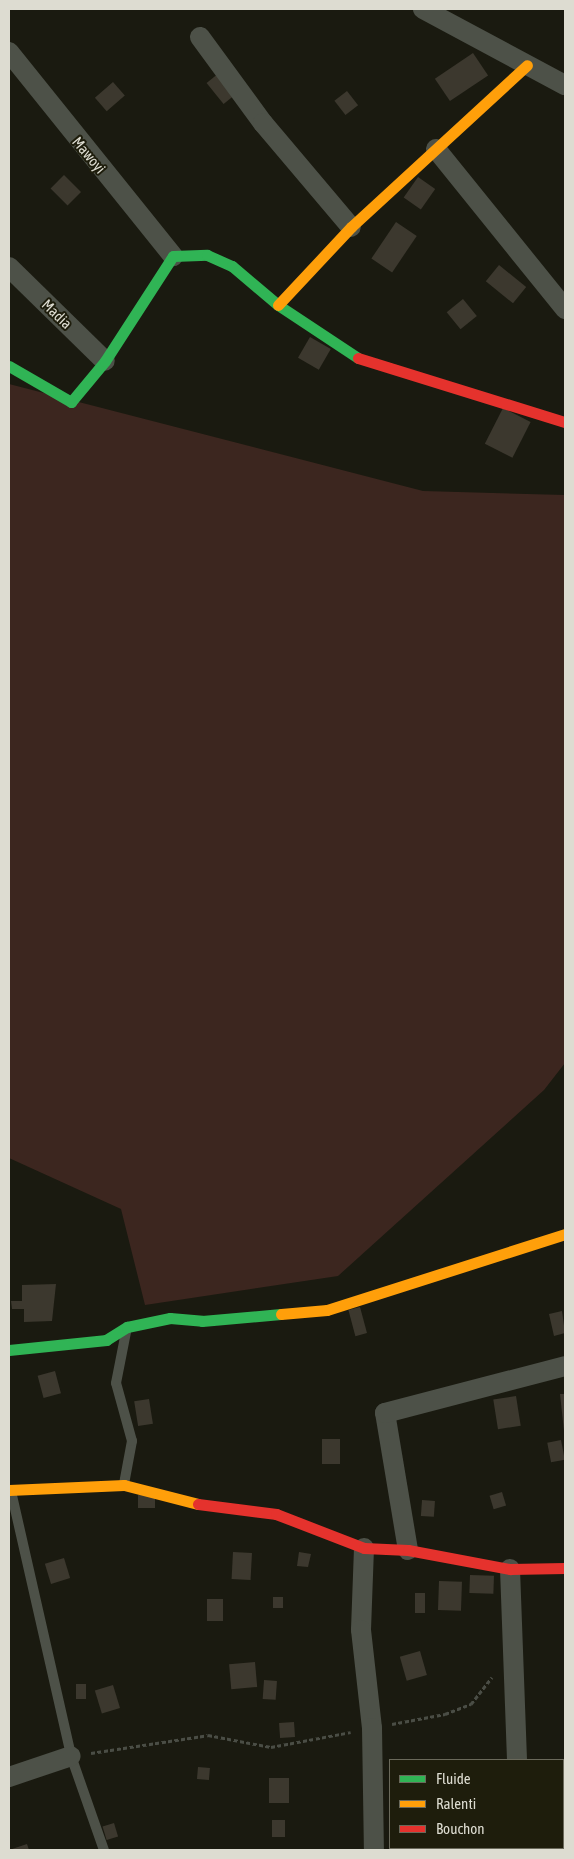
<!DOCTYPE html>
<html>
<head>
<meta charset="utf-8">
<style>
	body { margin:0 }
	#map { position:relative; width:574px; height:1859px; overflow:hidden; background:#1a1a10; font-family:"Asap Condensed",sans-serif }
	div>[style] { position:absolute }
	[style*='--x'] { left:calc(var(--x)*1px); top:calc(var(--y)*1px); width:calc(var(--w)*1px); rotate:calc(var(--a)*1deg) }
	.green>* { inset:0; background:#3c261f }
	.building>* { inset:0; background:#3c382e; transform-origin:0 0 }
	.path>* { height:3px; margin-top:-1.5px; transform-origin:0; background:repeating-linear-gradient(90deg,#4a4d45 0 4px,transparent 0 6.5px) }
	.lane>* { height:10px; margin:-5px; padding:0 5px; transform-origin:5px; border-radius:5px; background:#4d5148 }
	.street>* { height:20px; margin:-10px; padding:0 10px; transform-origin:10px; border-radius:10px; background:#4d5148 }
	.fast>* { height:11px; margin:-5.5px; padding:0 5.5px; transform-origin:5.5px; border-radius:5.5px; background:#30b455 }
	.slow>* { height:11px; margin:-5.5px; padding:0 5.5px; transform-origin:5.5px; border-radius:5.5px; background:#ff9f0a }
	.jam>* { height:11px; margin:-5.5px; padding:0 5.5px; transform-origin:5.5px; border-radius:5.5px; background:#e5322d }
	span { translate:-50% -50%; white-space:nowrap; text-align:center; line-height:1.15; -webkit-text-stroke:4px #1e1d0c; paint-order:stroke }
	.street-label { font-size:15px; color:#dddcd1 }
	.frame { position:absolute; inset:0; border:10px solid #dddcd1; pointer-events:none }
	.legend { position:absolute; left:389px; top:1759px; width:175px; height:90px; box-sizing:border-box; background:#1e1d0c; border:1px solid #6a695b; margin:0; padding:6px 9px; list-style:none; font-size:15px; color:#dddcd1 }
	.legend li { display:flex; align-items:center; gap:10px; height:25px }
	.legend b { width:25px; border:1px solid #6a695b }
</style>
</head>
<body>
<div id="map">
	<div class="green">
		<div style="clip-path:polygon(9px 384px,423px 491px,565px 495px,565px 1063px,544px 1090px,338px 1276px,145px 1305px,121px 1209px,9px 1158px)"></div>
	</div>
	<div class="building">
		<div style="left:473px;top:53px;width:27px;height:46px;rotate:56deg"></div>
		<div style="left:219px;top:73px;width:27px;height:16px;rotate:51deg"></div>
		<div style="left:113px;top:82px;width:18px;height:24px;rotate:49deg"></div>
		<div style="left:347px;top:91px;width:18px;height:16px;rotate:52deg"></div>
		<div style="left:64px;top:175px;width:24px;height:19px;rotate:45deg"></div>
		<div style="left:418px;top:177px;width:21px;height:25px;rotate:35deg"></div>
		<div style="left:396px;top:222px;width:25px;height:44px;rotate:34deg"></div>
		<div style="left:499px;top:265px;width:35px;height:21px;rotate:39deg"></div>
		<div style="left:463px;top:299px;width:22px;height:21px;rotate:51deg"></div>
		<div style="left:310px;top:337px;width:24px;height:24px;rotate:30deg"></div>
		<div style="left:503px;top:408px;width:31px;height:40px;rotate:27deg"></div>
		<div style="clip-path:polygon(56px 1284px,52px 1321px,24px 1322px,24px 1309px,12px 1309px,11px 1301px,22px 1301px,22px 1285px)"></div>
		<div style="left:360px;top:1307px;width:27px;height:12px;rotate:75deg"></div>
		<div style="clip-path:polygon(562px 1311px,565px 1333px,554px 1336px,549px 1314px)"></div>
		<div style="left:55px;top:1371px;width:23px;height:18px;rotate:75deg"></div>
		<div style="clip-path:polygon(560px 1394px,565px 1394px,565px 1431px,564px 1431px)"></div>
		<div style="left:516px;top:1396px;width:30px;height:23px;rotate:81deg"></div>
		<div style="left:149px;top:1399px;width:25px;height:15px;rotate:81deg"></div>
		<div style="left:322px;top:1439px;width:18px;height:25px"></div>
		<div style="left:561px;top:1440px;width:20px;height:14px;rotate:79deg"></div>
		<div style="left:502px;top:1492px;width:14px;height:13px;rotate:73deg"></div>
		<div style="left:138px;top:1495px;width:17px;height:13px"></div>
		<div style="left:422px;top:1500px;width:13px;height:16px;rotate:4deg"></div>
		<div style="left:233px;top:1552px;width:19px;height:27px;rotate:3deg"></div>
		<div style="clip-path:polygon(299px 1552px,311px 1554px,308px 1567px,297px 1566px)"></div>
		<div style="left:64px;top:1558px;width:21px;height:20px;rotate:73deg"></div>
		<div style="left:470px;top:1575px;width:24px;height:18px;rotate:2deg"></div>
		<div style="left:439px;top:1581px;width:23px;height:29px;rotate:2deg"></div>
		<div style="left:415px;top:1593px;width:10px;height:20px"></div>
		<div style="left:273px;top:1597px;width:10px;height:11px"></div>
		<div style="left:207px;top:1599px;width:16px;height:22px"></div>
		<div style="left:420px;top:1651px;width:25px;height:21px;rotate:74deg"></div>
		<div style="left:255px;top:1662px;width:25px;height:26px;rotate:85deg"></div>
		<div style="left:264px;top:1680px;width:13px;height:19px;rotate:4deg"></div>
		<div style="left:76px;top:1684px;width:10px;height:15px"></div>
		<div style="left:113px;top:1685px;width:24px;height:19px;rotate:73deg"></div>
		<div style="left:294px;top:1722px;width:15px;height:15px;rotate:86deg"></div>
		<div style="left:198px;top:1767px;width:12px;height:12px;rotate:5deg"></div>
		<div style="left:269px;top:1778px;width:20px;height:25px"></div>
		<div style="left:272px;top:1820px;width:13px;height:17px"></div>
		<div style="left:114px;top:1823px;width:14px;height:12px;rotate:73deg"></div>
		<div style="clip-path:polygon(27px 1844px,29px 1850px,9px 1850px)"></div>
	</div>
	<div class="path">
		<div style="--x:392;--y:1724;--w:54;--a:-10.7"></div>
		<div style="--x:445;--y:1714;--w:28;--a:-21"></div>
		<div style="--x:471;--y:1704;--w:34;--a:-52"></div>
		<div style="--x:91;--y:1753;--w:118;--a:-8.7"></div>
		<div style="--x:208;--y:1735;--w:64;--a:10.8"></div>
		<div style="--x:271;--y:1747;--w:81;--a:-10.6"></div>
	</div>
	<div class="lane">
		<div style="--x:124;--y:1484;--w:44;--a:-79.5"></div>
		<div style="--x:132;--y:1441;--w:60;--a:-105.4"></div>
		<div style="--x:116;--y:1383;--w:52;--a:-78.9"></div>
		<div style="--x:11;--y:1491;--w:272;--a:77.2"></div>
		<div style="--x:71;--y:1756;--w:100;--a:70.7"></div>
	</div>
	<div class="street">
		<div style="--x:423;--y:9;--w:161;--a:28.2"></div>
		<div style="--x:200;--y:37;--w:107;--a:53.8"></div>
		<div style="--x:263;--y:123;--w:136;--a:49.8"></div>
		<div style="--x:9;--y:52;--w:262;--a:51.2"></div>
		<div style="--x:436;--y:149;--w:206;--a:51.1"></div>
		<div style="--x:9;--y:267;--w:134;--a:44.4"></div>
		<div style="--x:364;--y:1548;--w:82;--a:92.1"></div>
		<div style="--x:361;--y:1630;--w:99;--a:83.6"></div>
		<div style="--x:372;--y:1728;--w:122;--a:89.1"></div>
		<div style="--x:408;--y:1550;--w:139;--a:-99.5"></div>
		<div style="--x:385;--y:1413;--w:186;--a:-14.6"></div>
		<div style="--x:510;--y:1569;--w:191;--a:87.9"></div>
		<div style="--x:9;--y:1777;--w:65;--a:-18.7"></div>
		<div style="--x:536;--y:1850;--w:2;--a:-63"></div>
	</div>
	<div class="fast">
		<div style="--x:9;--y:366;--w:72;--a:30.1"></div>
		<div style="--x:71;--y:402;--w:53;--a:-50.3"></div>
		<div style="--x:105;--y:361;--w:125;--a:-57.1"></div>
		<div style="--x:173;--y:256;--w:34;--a:-2"></div>
		<div style="--x:207;--y:255;--w:27;--a:24"></div>
		<div style="--x:232;--y:266;--w:60;--a:40.3"></div>
		<div style="--x:278;--y:305;--w:96;--a:33.5"></div>
		<div style="--x:9;--y:1350;--w:98;--a:-5.9"></div>
		<div style="--x:106;--y:1340;--w:25;--a:-32"></div>
		<div style="--x:127;--y:1327;--w:44;--a:-11.8"></div>
		<div style="--x:170;--y:1318;--w:32;--a:5"></div>
		<div style="--x:202;--y:1321;--w:79;--a:-5.1"></div>
	</div>
	<div class="slow">
		<div style="--x:278;--y:305;--w:107;--a:-46.9"></div>
		<div style="--x:351;--y:227;--w:239;--a:-42.6"></div>
		<div style="--x:281;--y:1314;--w:46;--a:-5"></div>
		<div style="--x:327;--y:1310;--w:250;--a:-17.7"></div>
		<div style="--x:9;--y:1490;--w:115;--a:-2.5"></div>
		<div style="--x:124;--y:1485;--w:76;--a:14.4"></div>
	</div>
	<div class="jam">
		<div style="--x:358;--y:358;--w:217;--a:17.2"></div>
		<div style="--x:198;--y:1504;--w:79;--a:7.3"></div>
		<div style="--x:276;--y:1514;--w:94;--a:21.1"></div>
		<div style="--x:364;--y:1548;--w:44;--a:2.6"></div>
		<div style="--x:408;--y:1550;--w:104;--a:10.6"></div>
		<div style="--x:510;--y:1569;--w:55;--a:-1"></div>
	</div>
	<div class="street-label">
		<span style="left:89px;top:155px;rotate:50deg">Mawoyi</span>
		<span style="left:57px;top:314px;rotate:44deg">Madia</span>
	</div>
	<div class="frame"></div>
	<ul class="legend">
	<li><b style="height:6px;background:#30b455"></b>Fluide</li>
	<li><b style="height:6px;background:#ff9f0a"></b>Ralenti</li>
	<li><b style="height:6px;background:#e5322d"></b>Bouchon</li>
	</ul>
</div>
</body>
</html>
